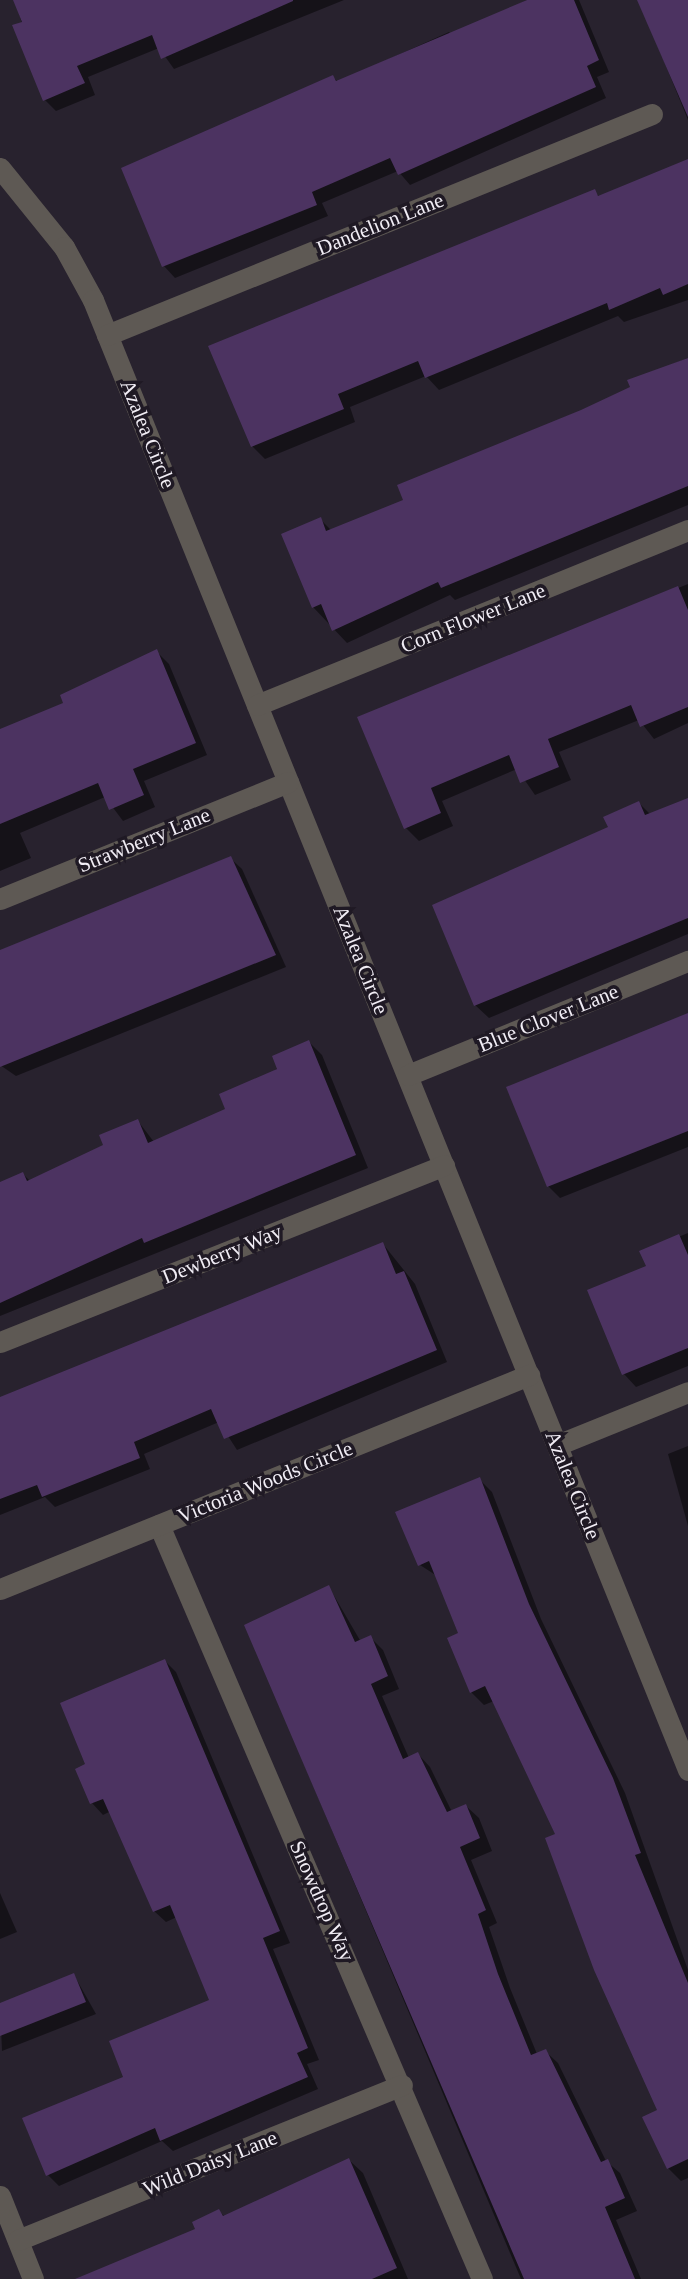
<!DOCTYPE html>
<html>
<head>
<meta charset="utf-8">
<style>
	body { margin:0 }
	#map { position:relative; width:688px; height:2279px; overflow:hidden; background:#28222e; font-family:Georgia,serif }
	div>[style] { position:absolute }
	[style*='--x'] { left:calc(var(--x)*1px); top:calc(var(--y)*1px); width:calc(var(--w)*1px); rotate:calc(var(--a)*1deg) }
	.shadow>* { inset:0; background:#0007 }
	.building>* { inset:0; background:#4c3361 }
	.street>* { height:21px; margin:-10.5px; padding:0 10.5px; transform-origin:10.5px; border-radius:10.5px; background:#5e5954 }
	span { translate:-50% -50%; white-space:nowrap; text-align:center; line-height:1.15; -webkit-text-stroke:7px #1f1924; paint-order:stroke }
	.street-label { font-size:21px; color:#f1edf5 }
</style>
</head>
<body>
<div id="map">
	<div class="shadow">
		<div style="clip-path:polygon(15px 0,344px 0,174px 69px,159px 48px,88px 77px,95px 95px,56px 111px,45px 100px)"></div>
		<div style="clip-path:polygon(527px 0,579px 0,609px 72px,597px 77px,606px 98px,410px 185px,398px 171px,322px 203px,328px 216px,175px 278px,164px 266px,123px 169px,333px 77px,338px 82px,449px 32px,453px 37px)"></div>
		<div style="clip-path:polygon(639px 0,688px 0,688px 120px)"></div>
		<div style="clip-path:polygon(688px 161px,688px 300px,624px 322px,618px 316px,439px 390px,426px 376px,350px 407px,355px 422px,265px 459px,252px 446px,594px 192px,600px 197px)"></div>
		<div style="clip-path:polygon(688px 358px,688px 505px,455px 600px,450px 595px,347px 643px,313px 607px,320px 519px,332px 531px,405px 501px,633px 388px,630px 381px)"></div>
		<div style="clip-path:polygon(688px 584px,688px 723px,654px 739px,639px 720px,559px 752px,571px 780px,535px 795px,517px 769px,442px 801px,453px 826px,419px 841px,406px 828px,359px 718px)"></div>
		<div style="clip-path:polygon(157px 652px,169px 664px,207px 755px,144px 781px,155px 807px,123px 821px,105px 797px,20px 833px,31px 858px,0 871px,0 738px)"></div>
		<div style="clip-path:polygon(688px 799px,688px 934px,489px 1018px,475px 1005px,610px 828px,639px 803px,651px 815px)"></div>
		<div style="clip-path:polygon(230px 858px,242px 869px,286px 967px,16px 1076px,0 1065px,0 953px)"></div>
		<div style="clip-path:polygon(688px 1015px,688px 1147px,560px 1198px,548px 1186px)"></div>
		<div style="clip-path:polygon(309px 1042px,322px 1055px,368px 1168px,0 1316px,0 1184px,23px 1174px,30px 1181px,105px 1146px,138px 1121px,154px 1142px,228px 1109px)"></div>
		<div style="clip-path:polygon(688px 1233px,688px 1366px,636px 1387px,624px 1374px,648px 1267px,642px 1252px)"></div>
		<div style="clip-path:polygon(383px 1244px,415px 1284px,447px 1362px,237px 1450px,219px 1422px,144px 1454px,150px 1469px,55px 1507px,45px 1497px,0 1515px,0 1399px)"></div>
		<div style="clip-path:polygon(688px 1446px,688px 1526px,668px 1454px)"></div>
		<div style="clip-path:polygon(479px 1479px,492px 1492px,541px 1619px,625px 1793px,688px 1970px,688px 2178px,681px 2181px,668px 2168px,659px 2110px,557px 1835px,494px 1701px,484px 1705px,471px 1692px,461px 1634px,437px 1576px,420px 1565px)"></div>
		<div style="clip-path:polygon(329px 1587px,361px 1642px,370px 1637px,383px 1650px,399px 1689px,382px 1696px,409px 1758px,418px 1754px,430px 1767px,452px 1812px,466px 1806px,479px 1818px,492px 1851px,471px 1860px,497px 1923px,489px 1927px,510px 1988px,537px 2054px,545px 2051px,558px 2063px,606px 2161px,620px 2173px,637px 2211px,616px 2220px,641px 2279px,521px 2279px,246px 1626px)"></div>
		<div style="clip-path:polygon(165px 1661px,176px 1672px,290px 1943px,273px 1949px,319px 2060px,307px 2064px,318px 2089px,173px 2151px,162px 2141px,59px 2186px,48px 2175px,125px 2077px,211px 2001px,177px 1917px,166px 1922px,154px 1911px,111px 1811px,103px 1815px,92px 1803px,87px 1765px)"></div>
		<div style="clip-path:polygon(0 1893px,17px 1932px,0 1939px)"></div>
		<div style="clip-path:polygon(74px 1975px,96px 2014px,2px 2051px,0 2005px)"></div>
		<div style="clip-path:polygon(349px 2160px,363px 2173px,408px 2279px,88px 2279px,198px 2230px,219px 2211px,225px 2217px)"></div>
	</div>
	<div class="building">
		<div style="clip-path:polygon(13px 0,293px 0,293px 1px,161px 59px,152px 35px,77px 66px,85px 83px,43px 101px,12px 25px,22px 22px)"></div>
		<div style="clip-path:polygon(527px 0,574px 0,599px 60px,587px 66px,596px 87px,398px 175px,390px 158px,312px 192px,317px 205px,162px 267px,121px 168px,333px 75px,336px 81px)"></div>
		<div style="clip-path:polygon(637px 0,688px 0,688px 117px)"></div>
		<div style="clip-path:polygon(688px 159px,688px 284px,663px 295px,660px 288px,609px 310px,607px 303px,425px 378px,418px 361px,338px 394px,344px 409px,251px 447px,208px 346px,595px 189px,598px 196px)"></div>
		<div style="clip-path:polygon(688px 358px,688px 486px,441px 588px,438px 582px,332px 631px,321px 604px,312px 608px,281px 534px,321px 517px,326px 531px,403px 500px,397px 485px,581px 410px,630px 387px,627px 380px)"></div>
		<div style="clip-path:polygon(678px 586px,688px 610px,688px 707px,640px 727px,631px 705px,548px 739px,559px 767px,520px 783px,509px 755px,431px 788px,441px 813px,404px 829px,357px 717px)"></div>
		<div style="clip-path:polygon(157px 649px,196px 743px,133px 769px,144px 795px,109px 810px,98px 783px,0 824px,0 729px,63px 703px,60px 695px)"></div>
		<div style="clip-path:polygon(688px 798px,688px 918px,474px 1006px,432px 905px,608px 827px,603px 817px,639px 801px,645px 815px)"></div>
		<div style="clip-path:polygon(231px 856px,276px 955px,0 1067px,0 950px)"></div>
		<div style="clip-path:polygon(688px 1013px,688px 1131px,547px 1187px,506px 1087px)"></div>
		<div style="clip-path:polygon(309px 1040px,356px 1155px,144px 1243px,142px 1238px,0 1303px,0 1182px,23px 1172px,27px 1181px,103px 1145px,99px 1135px,138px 1119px,148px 1143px,225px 1109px,219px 1094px,277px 1069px,272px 1056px)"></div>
		<div style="clip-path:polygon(679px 1234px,688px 1255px,688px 1348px,622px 1375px,587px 1290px,646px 1266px,639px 1251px)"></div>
		<div style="clip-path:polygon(383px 1242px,396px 1274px,404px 1271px,437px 1350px,224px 1439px,211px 1409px,134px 1442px,140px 1458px,42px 1497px,37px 1485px,0 1499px,0 1397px)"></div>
		<div style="clip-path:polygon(480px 1477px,529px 1604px,613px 1778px,641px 1853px,635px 1855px,688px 1983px,688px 2159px,667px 2169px,642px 2117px,657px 2110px,594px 1970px,545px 1838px,555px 1834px,485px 1686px,470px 1693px,447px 1638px,458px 1633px,429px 1561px,418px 1566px,395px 1512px)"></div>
		<div style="clip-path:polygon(329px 1585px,355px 1642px,371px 1635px,388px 1676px,371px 1684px,403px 1759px,418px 1752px,447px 1812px,466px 1804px,480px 1838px,460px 1847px,486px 1910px,478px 1914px,498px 1974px,531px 2055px,546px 2049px,601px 2162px,608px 2159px,625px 2198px,605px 2207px,635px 2279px,524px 2279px,244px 1625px)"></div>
		<div style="clip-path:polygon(165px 1659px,280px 1931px,263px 1938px,308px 2048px,297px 2053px,308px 2077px,160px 2141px,155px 2128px,46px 2176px,22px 2118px,123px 2077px,109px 2041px,209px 2000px,170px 1905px,153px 1912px,103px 1799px,90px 1804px,75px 1769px,85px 1764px,60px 1703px)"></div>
		<div style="clip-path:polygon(74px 1973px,86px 2002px,0 2036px,0 2003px)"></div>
		<div style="clip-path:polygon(349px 2158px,397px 2268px,372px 2279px,75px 2279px,195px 2229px,192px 2222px,219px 2209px,223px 2216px)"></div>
	</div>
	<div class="street">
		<div style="--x:0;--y:168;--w:102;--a:51"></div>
		<div style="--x:64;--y:247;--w:60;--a:61.3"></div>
		<div style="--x:93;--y:300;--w:1586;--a:67.96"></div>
		<div style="--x:107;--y:335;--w:588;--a:-22.07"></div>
		<div style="--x:257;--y:705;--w:465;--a:-22.1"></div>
		<div style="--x:0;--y:899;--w:311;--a:-22.1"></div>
		<div style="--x:408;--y:1075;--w:302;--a:-22.2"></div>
		<div style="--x:0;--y:1342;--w:478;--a:-21.7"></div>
		<div style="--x:557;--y:1445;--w:141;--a:-22"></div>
		<div style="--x:159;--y:1525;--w:820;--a:66.81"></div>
		<div style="--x:0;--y:1589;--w:571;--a:-22.03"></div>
		<div style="--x:0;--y:2196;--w:89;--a:68.3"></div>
		<div style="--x:18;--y:2240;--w:414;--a:-22"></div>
	</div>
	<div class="street-label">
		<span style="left:380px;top:224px;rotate:-22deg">Dandelion Lane</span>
		<span style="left:148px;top:434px;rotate:68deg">Azalea Circle</span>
		<span style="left:473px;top:618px;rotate:-22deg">Corn Flower Lane</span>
		<span style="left:144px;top:840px;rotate:-22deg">Strawberry Lane</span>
		<span style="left:361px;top:960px;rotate:68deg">Azalea Circle</span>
		<span style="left:548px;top:1018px;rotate:-22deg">Blue Clover Lane</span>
		<span style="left:222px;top:1254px;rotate:-22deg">Dewberry Way</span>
		<span style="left:265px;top:1482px;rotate:-22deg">Victoria Woods Circle</span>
		<span style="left:573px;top:1485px;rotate:68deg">Azalea Circle</span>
		<span style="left:322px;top:1901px;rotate:66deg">Snowdrop Way</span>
		<span style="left:210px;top:2163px;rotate:-22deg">Wild Daisy Lane</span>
	</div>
</div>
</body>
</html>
